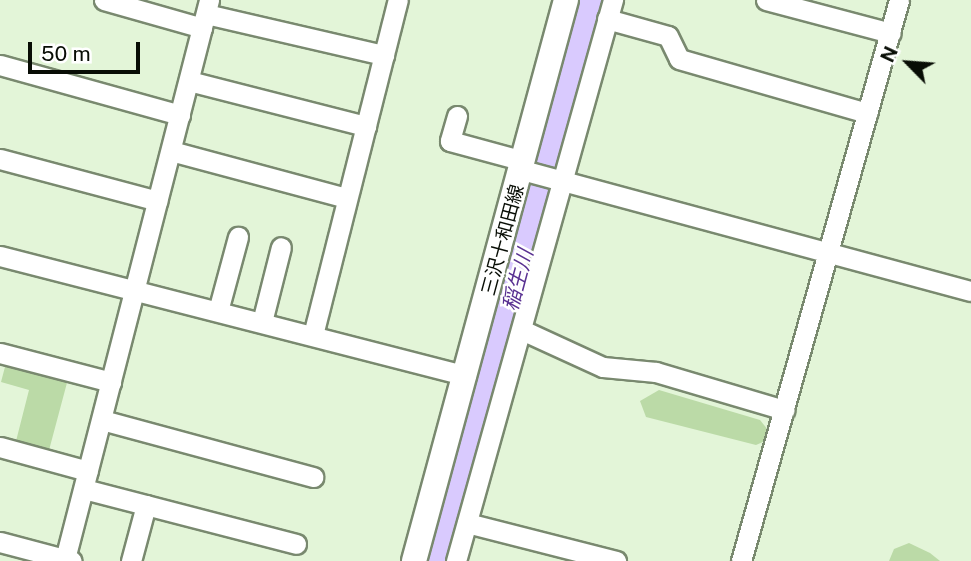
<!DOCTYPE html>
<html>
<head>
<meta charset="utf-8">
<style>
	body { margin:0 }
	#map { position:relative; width:971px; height:561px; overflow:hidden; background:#e3f5d8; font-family:"Public Sans","Noto Sans JP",sans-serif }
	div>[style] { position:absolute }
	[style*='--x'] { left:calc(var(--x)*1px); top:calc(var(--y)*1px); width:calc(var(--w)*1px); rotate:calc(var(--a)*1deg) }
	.green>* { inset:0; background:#bbdaa7 }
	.river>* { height:26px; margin:-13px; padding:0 13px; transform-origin:13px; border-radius:13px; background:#d9cafe }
	.roads { filter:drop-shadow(2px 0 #79896f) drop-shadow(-2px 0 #79896f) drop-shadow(0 2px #79896f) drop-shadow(0 -2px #79896f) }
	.minor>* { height:19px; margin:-9.5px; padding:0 9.5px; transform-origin:9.5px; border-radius:9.5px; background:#fff }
	.major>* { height:24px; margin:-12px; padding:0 12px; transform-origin:12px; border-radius:12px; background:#fff }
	span { translate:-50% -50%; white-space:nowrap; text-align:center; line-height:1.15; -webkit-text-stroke:5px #fff; paint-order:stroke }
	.street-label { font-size:19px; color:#080d05 }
	.water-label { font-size:21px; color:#593192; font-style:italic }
	.north { position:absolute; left:873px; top:28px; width:70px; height:70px; -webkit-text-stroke:5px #fff; paint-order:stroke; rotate:295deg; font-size:19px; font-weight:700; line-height:28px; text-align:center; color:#080d05 }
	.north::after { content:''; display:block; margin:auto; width:24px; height:32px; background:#080d05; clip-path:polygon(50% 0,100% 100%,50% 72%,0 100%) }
	.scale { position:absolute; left:28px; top:42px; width:112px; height:32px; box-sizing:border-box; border:4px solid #080d05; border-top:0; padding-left:9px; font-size:21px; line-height:24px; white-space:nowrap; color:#080d05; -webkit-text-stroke:5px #fff; paint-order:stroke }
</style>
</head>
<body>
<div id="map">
	<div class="green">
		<div style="clip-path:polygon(6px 363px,68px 379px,48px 454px,15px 445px,29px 390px,1px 382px)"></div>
		<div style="clip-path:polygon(659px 390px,760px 420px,768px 430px,765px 441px,756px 445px,646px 417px,640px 401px)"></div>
		<div style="clip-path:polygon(909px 543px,930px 553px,940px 561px,889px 561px,894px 549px)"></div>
	</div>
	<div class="river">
		<div style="--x:442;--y:561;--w:581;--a:-74.94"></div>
	</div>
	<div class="roads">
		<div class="minor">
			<div style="--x:104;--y:0;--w:102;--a:15.9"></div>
			<div style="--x:766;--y:0;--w:129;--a:14.8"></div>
			<div style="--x:206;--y:14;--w:183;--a:13"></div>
			<div style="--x:607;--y:19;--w:63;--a:15.6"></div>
			<div style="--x:668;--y:36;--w:25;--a:64"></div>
			<div style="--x:679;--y:59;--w:196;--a:16"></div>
			<div style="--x:0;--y:65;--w:187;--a:15.5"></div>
			<div style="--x:189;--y:81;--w:183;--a:14.3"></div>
			<div style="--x:457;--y:116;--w:26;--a:106"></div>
			<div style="--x:450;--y:141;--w:77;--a:15.1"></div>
			<div style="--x:171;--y:151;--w:182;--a:15"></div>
			<div style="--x:0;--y:159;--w:163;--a:14.9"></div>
			<div style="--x:522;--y:170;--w:465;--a:15.1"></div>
			<div style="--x:0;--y:256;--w:481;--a:14.4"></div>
			<div style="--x:218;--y:311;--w:77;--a:-74.9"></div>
			<div style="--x:262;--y:322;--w:77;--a:-75.8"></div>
			<div style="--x:522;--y:330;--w:89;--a:24.6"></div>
			<div style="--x:603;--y:367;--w:53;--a:5.4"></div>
			<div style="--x:656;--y:372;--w:134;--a:16.5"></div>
			<div style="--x:313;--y:335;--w:346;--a:-75.8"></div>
			<div style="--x:0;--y:353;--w:115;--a:14.6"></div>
			<div style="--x:102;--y:420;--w:219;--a:15.1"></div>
			<div style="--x:0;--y:447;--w:91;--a:15.3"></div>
			<div style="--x:84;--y:489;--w:219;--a:14.5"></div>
			<div style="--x:467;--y:523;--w:154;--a:14.3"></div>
			<div style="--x:0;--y:542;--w:74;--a:14.8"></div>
			<div style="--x:65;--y:559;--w:577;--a:-75.55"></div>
			<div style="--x:131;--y:561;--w:58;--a:-75"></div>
			<div style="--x:456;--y:561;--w:583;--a:-74.37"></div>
			<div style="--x:741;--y:561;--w:583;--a:-74.27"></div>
		</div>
		<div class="major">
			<div style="--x:414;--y:561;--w:581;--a:-74.84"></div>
		</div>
	</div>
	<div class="street-label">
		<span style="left:503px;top:240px;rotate:-75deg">三沢十和田線</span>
	</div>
	<div class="water-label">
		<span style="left:518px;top:280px;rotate:-75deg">稲生川</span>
	</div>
	<div class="north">N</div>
	<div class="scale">50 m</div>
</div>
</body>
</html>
